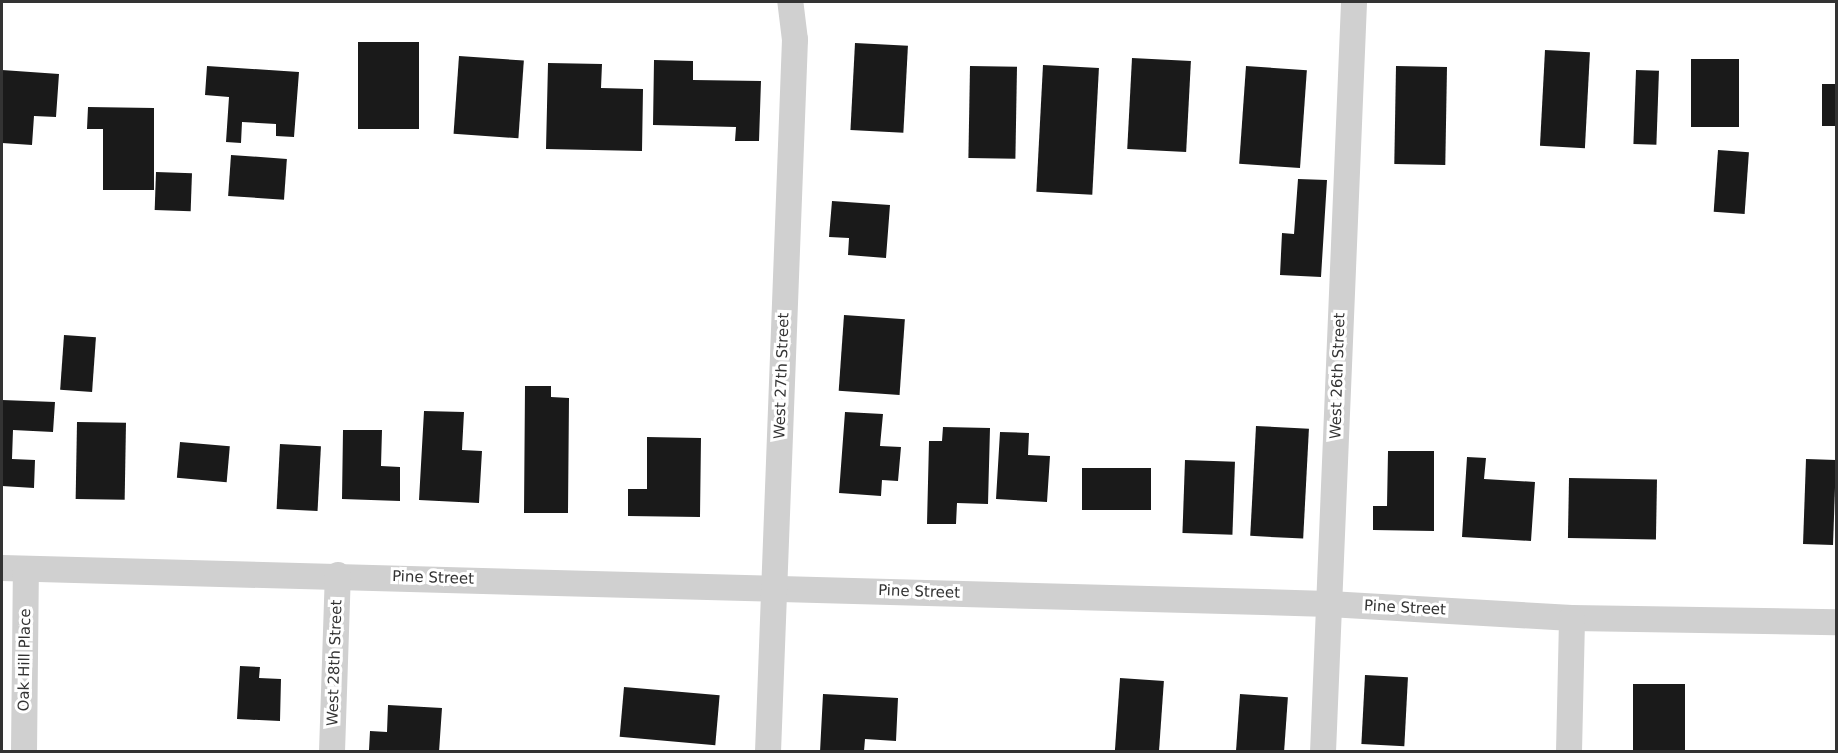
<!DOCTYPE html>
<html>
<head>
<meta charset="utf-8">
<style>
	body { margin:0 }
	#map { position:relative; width:1838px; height:753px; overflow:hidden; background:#fff; font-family:"DejaVu Sans",sans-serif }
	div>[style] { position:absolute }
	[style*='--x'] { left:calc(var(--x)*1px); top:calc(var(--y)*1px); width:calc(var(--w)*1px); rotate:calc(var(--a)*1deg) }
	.building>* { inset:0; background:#1a1a1a; transform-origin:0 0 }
	.minor>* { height:26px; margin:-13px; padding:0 13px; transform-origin:13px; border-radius:13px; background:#d0d0d0 }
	span { translate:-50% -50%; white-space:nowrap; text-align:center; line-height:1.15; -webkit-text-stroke:6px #fff; paint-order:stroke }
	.street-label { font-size:15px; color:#333 }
	.frame { position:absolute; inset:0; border:3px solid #333; pointer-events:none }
</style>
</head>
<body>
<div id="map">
	<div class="building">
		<div style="left:358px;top:42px;width:61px;height:87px"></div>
		<div style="left:855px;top:43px;width:53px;height:87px;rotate:3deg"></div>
		<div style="left:1545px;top:50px;width:45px;height:96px;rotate:3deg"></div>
		<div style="left:459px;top:56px;width:65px;height:78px;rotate:4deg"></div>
		<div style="left:1132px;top:58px;width:59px;height:91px;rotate:3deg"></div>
		<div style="left:1691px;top:59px;width:48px;height:68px"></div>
		<div style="clip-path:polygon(654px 60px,693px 61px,693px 80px,761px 81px,759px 141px,735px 141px,736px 127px,653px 125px)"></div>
		<div style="clip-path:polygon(548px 63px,602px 64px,601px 88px,643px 89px,642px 151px,546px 149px)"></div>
		<div style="left:1043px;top:65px;width:56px;height:127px;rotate:3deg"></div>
		<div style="clip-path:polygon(207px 66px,299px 72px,294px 137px,276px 136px,276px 124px,242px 122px,241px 143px,226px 142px,229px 97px,205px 95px)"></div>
		<div style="left:970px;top:66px;width:47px;height:92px;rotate:1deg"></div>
		<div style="left:1246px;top:66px;width:61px;height:98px;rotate:4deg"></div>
		<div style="left:1396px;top:66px;width:51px;height:98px;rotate:1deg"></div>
		<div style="clip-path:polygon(2px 70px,59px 74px,56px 117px,34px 116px,32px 145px,2px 143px)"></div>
		<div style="left:1636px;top:70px;width:23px;height:74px;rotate:2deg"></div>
		<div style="left:1822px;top:84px;width:14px;height:42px"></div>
		<div style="clip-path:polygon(88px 107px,154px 108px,154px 190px,103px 190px,103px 129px,87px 129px)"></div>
		<div style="left:1718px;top:150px;width:31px;height:62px;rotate:4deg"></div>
		<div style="left:231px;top:155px;width:56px;height:41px;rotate:4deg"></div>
		<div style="left:156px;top:172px;width:36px;height:38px;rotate:2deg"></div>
		<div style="clip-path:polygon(1298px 179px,1327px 180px,1321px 277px,1280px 275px,1282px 233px,1294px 234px)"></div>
		<div style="clip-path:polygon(832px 201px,890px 205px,886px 258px,848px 255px,849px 238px,829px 237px)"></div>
		<div style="left:844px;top:315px;width:61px;height:76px;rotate:4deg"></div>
		<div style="left:64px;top:335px;width:32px;height:55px;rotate:4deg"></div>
		<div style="clip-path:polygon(525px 386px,551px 386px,551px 397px,569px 398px,568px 513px,524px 513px)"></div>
		<div style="clip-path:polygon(2px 400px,55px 402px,53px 432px,13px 430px,12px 459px,35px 460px,34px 488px,2px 486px)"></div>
		<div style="clip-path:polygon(424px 411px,464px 412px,462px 450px,482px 451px,479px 503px,419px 500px)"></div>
		<div style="clip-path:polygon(845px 412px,883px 414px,880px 446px,901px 447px,898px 481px,882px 480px,881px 496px,839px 493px)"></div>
		<div style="left:77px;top:422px;width:49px;height:77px;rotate:1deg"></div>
		<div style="left:1256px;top:426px;width:53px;height:110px;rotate:3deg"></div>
		<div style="clip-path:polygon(943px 427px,990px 428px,988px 504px,957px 503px,956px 524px,927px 524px,929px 441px,942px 441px)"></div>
		<div style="clip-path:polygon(343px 430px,382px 430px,381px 466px,400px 467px,400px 501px,342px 499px)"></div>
		<div style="clip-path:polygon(1000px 432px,1029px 433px,1028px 455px,1050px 456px,1047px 502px,996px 499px)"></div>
		<div style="clip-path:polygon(647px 437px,701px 438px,700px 517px,628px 516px,628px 489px,647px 489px)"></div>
		<div style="left:180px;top:442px;width:50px;height:36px;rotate:5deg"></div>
		<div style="left:280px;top:444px;width:41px;height:65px;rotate:3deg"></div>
		<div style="clip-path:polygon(1388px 451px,1434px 451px,1434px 531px,1373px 530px,1373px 506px,1387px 506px)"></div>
		<div style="clip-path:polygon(1467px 457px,1486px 458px,1484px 479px,1535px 482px,1531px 541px,1462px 537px)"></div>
		<div style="left:1806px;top:459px;width:30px;height:85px;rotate:2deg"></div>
		<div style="left:1185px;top:460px;width:50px;height:73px;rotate:2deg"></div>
		<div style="left:1082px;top:468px;width:69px;height:42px"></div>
		<div style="left:1569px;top:478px;width:88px;height:60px;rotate:1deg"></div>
		<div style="clip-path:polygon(240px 666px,260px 667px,259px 678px,281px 679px,280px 721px,237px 719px)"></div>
		<div style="left:1365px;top:675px;width:43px;height:69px;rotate:3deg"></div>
		<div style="left:1120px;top:678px;width:44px;height:74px;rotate:4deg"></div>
		<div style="left:1633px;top:684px;width:52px;height:68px"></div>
		<div style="left:624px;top:687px;width:96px;height:50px;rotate:5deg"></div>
		<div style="clip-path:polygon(823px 694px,898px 698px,896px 741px,865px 739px,864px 751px,820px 752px)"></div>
		<div style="left:1240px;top:694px;width:48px;height:58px;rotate:4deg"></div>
		<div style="clip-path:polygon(388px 705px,442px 708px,439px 752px,369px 750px,370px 731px,387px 732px)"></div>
	</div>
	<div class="minor">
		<div style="--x:2;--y:568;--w:1327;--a:1.55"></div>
		<div style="--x:1329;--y:604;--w:243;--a:3.3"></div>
		<div style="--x:1572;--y:618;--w:264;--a:0.9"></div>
		<div style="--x:24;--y:752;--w:183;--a:-89.4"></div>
		<div style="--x:332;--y:752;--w:177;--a:-88.1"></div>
		<div style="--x:768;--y:752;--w:713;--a:-87.83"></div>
		<div style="--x:795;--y:40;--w:38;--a:-97"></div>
		<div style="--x:1323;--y:752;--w:751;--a:-87.63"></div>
		<div style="--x:1569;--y:752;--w:134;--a:-88.7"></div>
	</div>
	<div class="street-label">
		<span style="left:782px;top:376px;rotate:-88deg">West 27th Street</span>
		<span style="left:1338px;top:376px;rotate:-88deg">West 26th Street</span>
		<span style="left:433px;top:578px;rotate:2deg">Pine Street</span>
		<span style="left:919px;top:592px;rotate:2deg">Pine Street</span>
		<span style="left:1405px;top:608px;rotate:3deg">Pine Street</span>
		<span style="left:25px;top:660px;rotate:-89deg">Oak Hill Place</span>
		<span style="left:335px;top:663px;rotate:-88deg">West 28th Street</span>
	</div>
	<div class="frame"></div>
</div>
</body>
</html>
